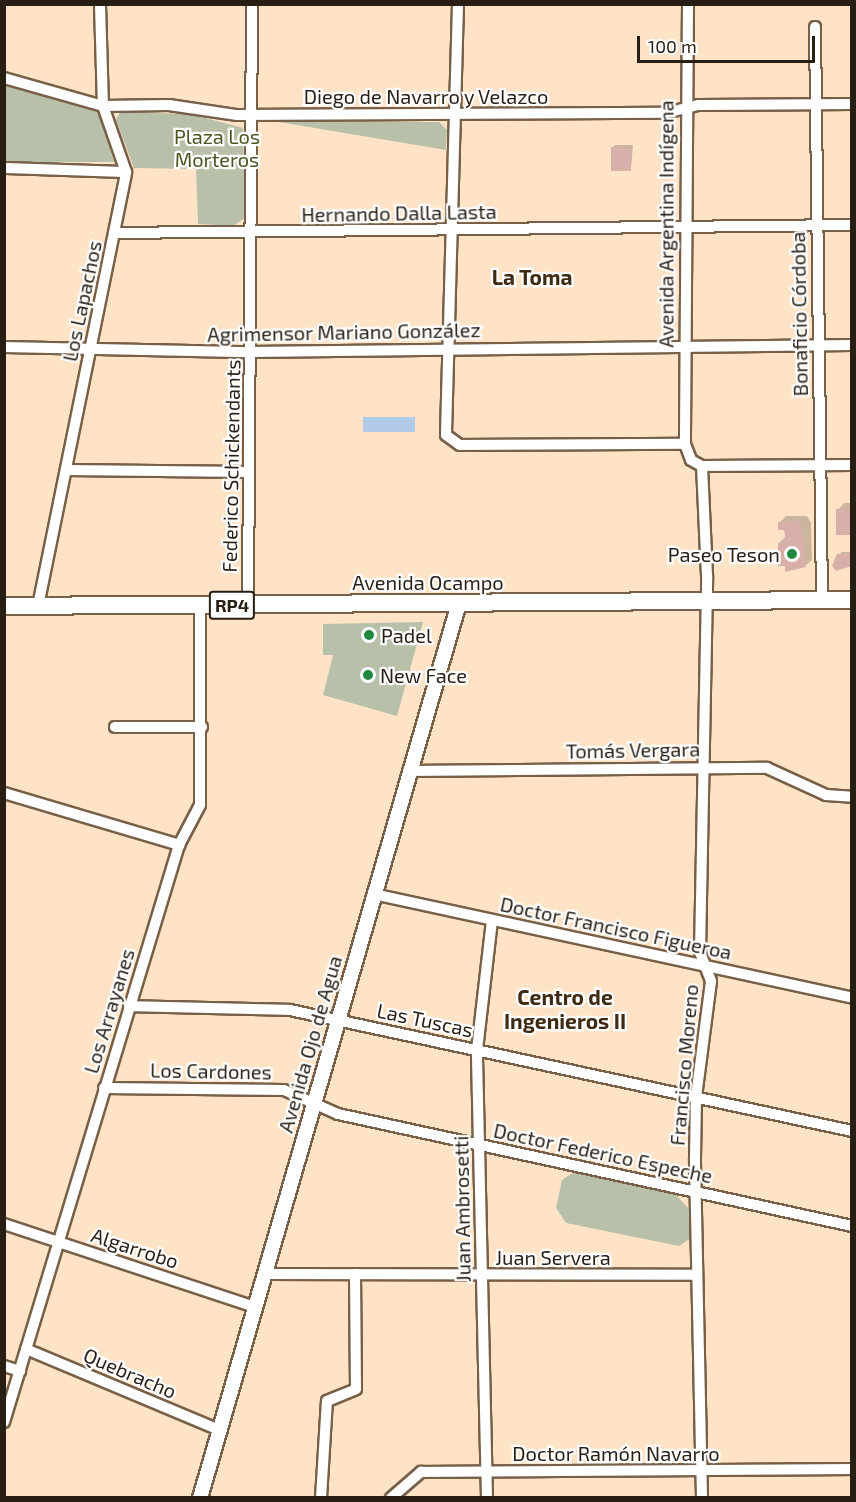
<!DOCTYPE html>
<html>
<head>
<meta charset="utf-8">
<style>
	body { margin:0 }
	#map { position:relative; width:856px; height:1502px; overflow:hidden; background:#fee3c7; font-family:"Exo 2",sans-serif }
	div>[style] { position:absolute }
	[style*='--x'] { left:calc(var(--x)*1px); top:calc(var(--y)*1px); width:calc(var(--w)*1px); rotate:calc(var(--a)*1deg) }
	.green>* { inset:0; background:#b8c0a9 }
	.water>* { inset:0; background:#b1cae6; transform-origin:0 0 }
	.shadow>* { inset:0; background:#0003 }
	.building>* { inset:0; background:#d8b0a9; transform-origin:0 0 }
	.roads { filter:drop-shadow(2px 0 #776047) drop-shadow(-2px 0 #776047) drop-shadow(0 2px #776047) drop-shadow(0 -2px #776047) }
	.minor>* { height:10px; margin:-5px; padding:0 5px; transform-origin:5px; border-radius:5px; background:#fff }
	.secondary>* { height:14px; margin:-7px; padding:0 7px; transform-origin:7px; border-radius:7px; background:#fff }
	.primary>* { height:16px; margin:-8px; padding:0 8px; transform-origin:8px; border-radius:8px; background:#fff }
	.dots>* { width:16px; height:16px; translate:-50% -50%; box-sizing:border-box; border:3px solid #fff; border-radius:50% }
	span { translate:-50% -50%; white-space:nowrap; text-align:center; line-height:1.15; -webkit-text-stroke:4.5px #fff; paint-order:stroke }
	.shield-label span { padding:2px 4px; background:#fff; border:2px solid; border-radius:4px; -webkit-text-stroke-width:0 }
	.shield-label { font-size:18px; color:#281e14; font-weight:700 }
	.street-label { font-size:20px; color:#281e14 }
	.park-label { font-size:20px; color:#4a5723 }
	.poi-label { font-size:20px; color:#281e14 }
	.right { translate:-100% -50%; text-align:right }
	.left { translate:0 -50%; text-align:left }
	.neighbourhood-label { font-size:21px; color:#3f2b13; font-weight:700 }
	.frame { position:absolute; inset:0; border:6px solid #281e14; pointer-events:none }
	.scale { position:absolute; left:637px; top:36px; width:178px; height:27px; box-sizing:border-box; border:3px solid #281e14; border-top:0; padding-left:8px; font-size:18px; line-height:21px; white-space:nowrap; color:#281e14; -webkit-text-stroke:4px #fff; paint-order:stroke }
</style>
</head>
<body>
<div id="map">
	<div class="green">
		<div style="clip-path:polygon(4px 85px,98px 112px,114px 162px,5px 162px)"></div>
		<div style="clip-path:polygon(120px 112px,190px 114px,243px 128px,245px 218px,233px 226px,198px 224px,196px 169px,134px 168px,116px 120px)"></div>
		<div style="clip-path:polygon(279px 122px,439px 122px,447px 130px,446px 150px)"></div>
		<div style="clip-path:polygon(423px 622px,397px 716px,323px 695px,333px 655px,323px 655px,323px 624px)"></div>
		<div style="clip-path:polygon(574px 1172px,675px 1194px,690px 1210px,691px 1238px,679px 1246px,566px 1223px,556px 1208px,562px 1180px)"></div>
	</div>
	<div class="water">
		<div style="left:363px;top:417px;width:52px;height:15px"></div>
	</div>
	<div class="shadow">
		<div style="clip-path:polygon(615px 145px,633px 145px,631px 169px,612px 148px)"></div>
		<div style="clip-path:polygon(844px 503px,852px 503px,852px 533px,838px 510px)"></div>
		<div style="clip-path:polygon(786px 516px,807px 516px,811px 523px,812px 560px,805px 566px,779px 543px,786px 536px,780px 522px)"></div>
		<div style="clip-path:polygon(842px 552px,852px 552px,852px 566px,839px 555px)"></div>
	</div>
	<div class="building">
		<div style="left:611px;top:147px;width:20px;height:24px"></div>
		<div style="left:836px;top:509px;width:16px;height:26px"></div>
		<div style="clip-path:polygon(800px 521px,806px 567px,785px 572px,785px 566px,778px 566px,778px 543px,785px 543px,785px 530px,778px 530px,778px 522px)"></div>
		<div style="clip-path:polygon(837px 554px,852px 554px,852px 566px,836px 571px,832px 566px)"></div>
	</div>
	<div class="roads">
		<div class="minor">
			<div style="--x:458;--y:4;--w:431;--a:91.6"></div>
			<div style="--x:446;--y:435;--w:17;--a:36"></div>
			<div style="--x:460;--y:445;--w:225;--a:-0.3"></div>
			<div style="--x:688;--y:4;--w:440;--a:90.4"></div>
			<div style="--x:685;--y:444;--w:17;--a:69"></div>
			<div style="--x:691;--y:460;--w:13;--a:29"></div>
			<div style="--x:702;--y:466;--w:150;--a:-0.4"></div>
			<div style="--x:815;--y:27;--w:573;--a:89.3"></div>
			<div style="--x:4;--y:78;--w:103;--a:15.8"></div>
			<div style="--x:103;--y:106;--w:66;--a:-0.9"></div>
			<div style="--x:169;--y:105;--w:69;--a:8.4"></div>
			<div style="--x:237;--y:115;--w:429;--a:-0.3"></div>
			<div style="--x:666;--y:113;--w:33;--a:-14"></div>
			<div style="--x:698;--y:105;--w:154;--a:-0.4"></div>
			<div style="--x:4;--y:168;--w:122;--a:1.9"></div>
			<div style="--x:114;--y:233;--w:738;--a:-0.62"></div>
			<div style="--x:4;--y:347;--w:246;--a:1.2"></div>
			<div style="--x:250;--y:352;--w:602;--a:-0.67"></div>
			<div style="--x:66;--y:470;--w:183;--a:0.6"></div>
			<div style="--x:248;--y:604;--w:600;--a:-89.62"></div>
			<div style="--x:38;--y:606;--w:443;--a:-78.5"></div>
			<div style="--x:126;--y:172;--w:70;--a:-109.2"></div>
			<div style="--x:103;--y:106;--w:102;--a:-91.7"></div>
			<div style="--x:115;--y:727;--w:87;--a:0"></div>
			<div style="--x:408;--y:771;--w:359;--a:-0.5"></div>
			<div style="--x:767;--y:768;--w:65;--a:24.6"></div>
			<div style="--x:826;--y:795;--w:26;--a:4"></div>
			<div style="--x:4;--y:793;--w:183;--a:16.5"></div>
			<div style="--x:373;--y:894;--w:490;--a:12.2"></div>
			<div style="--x:129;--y:1006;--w:161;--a:1.4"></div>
			<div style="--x:290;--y:1010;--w:575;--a:12.15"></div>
			<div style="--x:104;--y:1088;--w:180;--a:0.6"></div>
			<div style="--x:284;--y:1090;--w:59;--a:24"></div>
			<div style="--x:338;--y:1114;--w:526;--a:12.29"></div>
			<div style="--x:4;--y:1224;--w:264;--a:18.3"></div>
			<div style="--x:265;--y:1274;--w:432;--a:0.1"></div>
			<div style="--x:26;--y:1349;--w:210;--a:22.7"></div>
			<div style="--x:4;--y:1366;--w:17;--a:17"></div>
			<div style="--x:4;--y:1422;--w:603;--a:-73.13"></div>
			<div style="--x:179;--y:845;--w:45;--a:-62.3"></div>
			<div style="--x:200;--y:805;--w:200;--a:-90"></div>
			<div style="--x:321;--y:1498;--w:97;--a:-86.5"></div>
			<div style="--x:327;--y:1401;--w:31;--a:-22"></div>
			<div style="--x:356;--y:1389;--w:115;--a:-90.5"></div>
			<div style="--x:391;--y:1498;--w:40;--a:-41"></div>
			<div style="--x:421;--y:1472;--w:431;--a:-0.4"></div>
			<div style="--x:487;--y:1498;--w:448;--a:-91.3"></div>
			<div style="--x:477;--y:1050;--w:131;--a:-83.4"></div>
			<div style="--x:702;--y:1498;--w:339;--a:-91.2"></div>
			<div style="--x:695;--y:1159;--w:62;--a:-89.1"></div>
			<div style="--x:696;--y:1097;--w:117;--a:-82.6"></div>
			<div style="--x:711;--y:981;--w:31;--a:-111"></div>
			<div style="--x:700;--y:952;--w:376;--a:-88.9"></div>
			<div style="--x:707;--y:576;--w:110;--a:-92.6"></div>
		</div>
		<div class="secondary">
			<div style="--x:200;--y:1498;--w:932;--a:-73.86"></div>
		</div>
		<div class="primary">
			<div style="--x:4;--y:606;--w:848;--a:-0.41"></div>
		</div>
	</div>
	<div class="dots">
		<div style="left:792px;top:554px;background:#1f893f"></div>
		<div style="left:369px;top:635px;background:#1f893f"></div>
		<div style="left:368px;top:675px;background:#1f893f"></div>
	</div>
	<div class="shield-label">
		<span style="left:232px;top:605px">RP4</span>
	</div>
	<div class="street-label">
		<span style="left:426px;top:96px">Diego de Navarro y Velazco</span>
		<span style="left:399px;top:213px;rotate:-1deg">Hernando Dalla Lasta</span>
		<span style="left:666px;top:224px;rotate:-90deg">Avenida Argentina Indígena</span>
		<span style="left:82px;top:301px;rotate:-78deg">Los Lapachos</span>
		<span style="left:799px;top:314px;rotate:-91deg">Bonaficio Córdoba</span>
		<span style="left:344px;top:332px;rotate:-1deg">Agrimensor Mariano González</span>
		<span style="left:231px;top:466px;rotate:-89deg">Federico Schickendants</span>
		<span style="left:428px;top:582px">Avenida Ocampo</span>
		<span style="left:633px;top:750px;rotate:-1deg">Tomás Vergara</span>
		<span style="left:616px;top:928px;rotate:12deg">Doctor Francisco Figueroa</span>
		<span style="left:109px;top:1011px;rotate:-73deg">Los Arrayanes</span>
		<span style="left:425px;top:1020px;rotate:12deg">Las Tuscas</span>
		<span style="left:310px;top:1044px;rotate:-74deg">Avenida Ojo de Agua</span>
		<span style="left:684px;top:1065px;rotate:-85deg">Francisco Moreno</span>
		<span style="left:211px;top:1071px;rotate:1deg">Los Cardones</span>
		<span style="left:603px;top:1153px;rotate:12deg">Doctor Federico Espeche</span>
		<span style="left:462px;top:1209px;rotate:-91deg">Juan Ambrosetti</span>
		<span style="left:135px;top:1248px;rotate:18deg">Algarrobo</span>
		<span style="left:553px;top:1257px">Juan Servera</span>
		<span style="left:130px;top:1373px;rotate:23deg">Quebracho</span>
		<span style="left:616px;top:1453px">Doctor Ramón Navarro</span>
	</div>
	<div class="park-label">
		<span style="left:217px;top:148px">Plaza Los<br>Morteros</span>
	</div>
	<div class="poi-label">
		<span class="right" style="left:780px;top:554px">Paseo Teson</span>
		<span class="left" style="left:381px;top:635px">Padel</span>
		<span class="left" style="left:380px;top:675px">New Face</span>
	</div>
	<div class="neighbourhood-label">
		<span style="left:532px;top:277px">La Toma</span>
		<span style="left:565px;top:1009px">Centro de<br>Ingenieros II</span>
	</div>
	<div class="frame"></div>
	<div class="scale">100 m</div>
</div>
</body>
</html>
